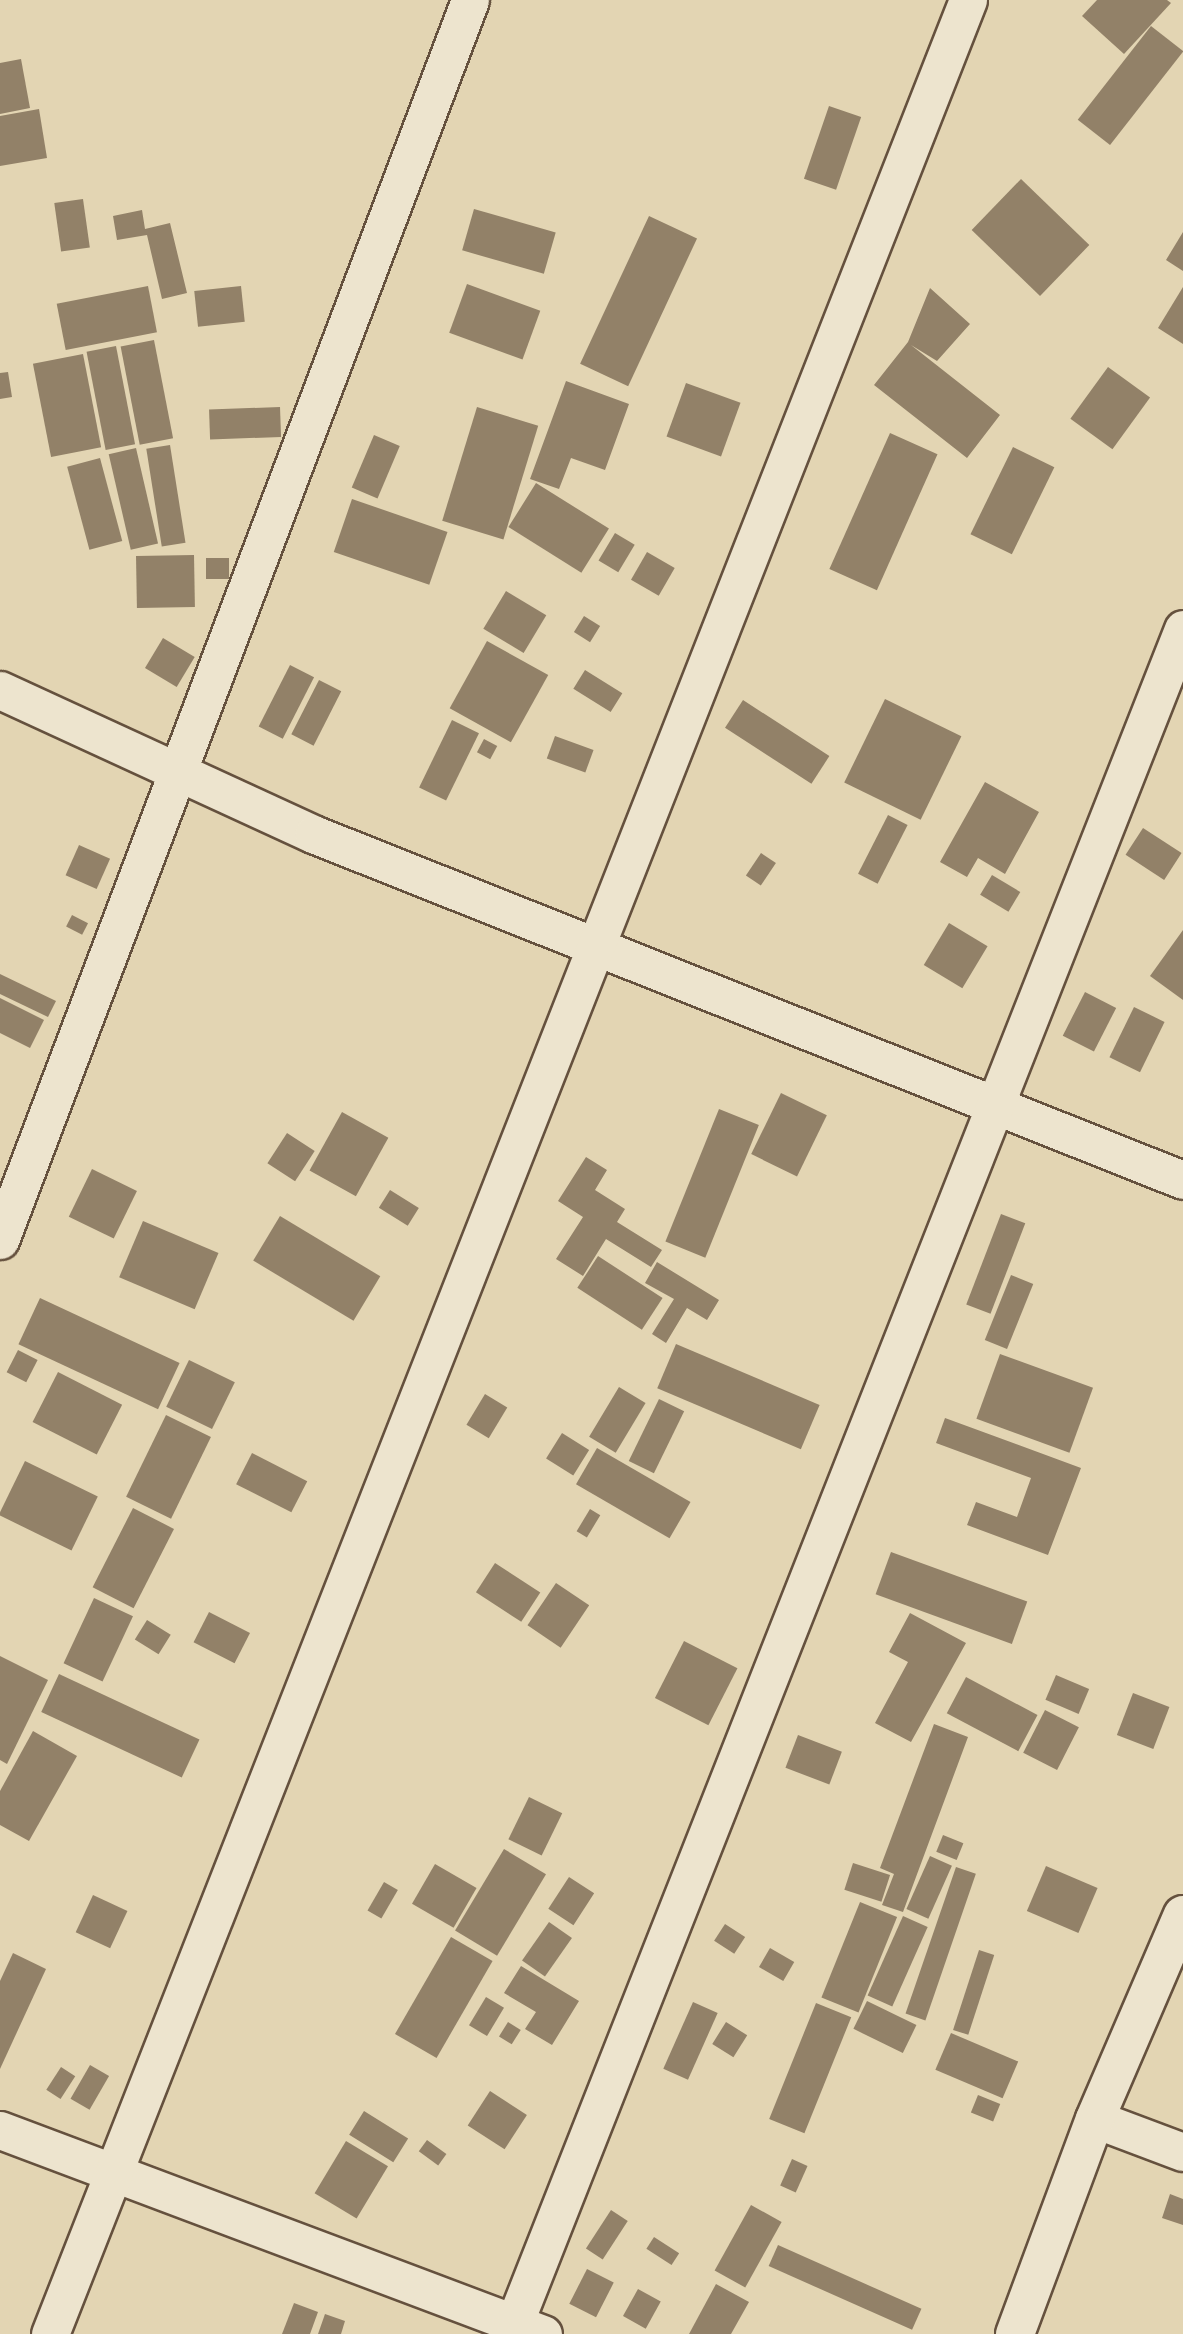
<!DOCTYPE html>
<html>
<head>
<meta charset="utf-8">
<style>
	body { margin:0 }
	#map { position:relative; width:1183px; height:2334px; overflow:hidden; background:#e3d5b3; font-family:"Libre Caslon Text",serif }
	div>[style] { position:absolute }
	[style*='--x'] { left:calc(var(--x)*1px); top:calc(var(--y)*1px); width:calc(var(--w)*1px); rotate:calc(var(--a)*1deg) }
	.building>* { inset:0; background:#928168; transform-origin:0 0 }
	.roads { filter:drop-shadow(2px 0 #65513e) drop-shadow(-2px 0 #65513e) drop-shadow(0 2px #65513e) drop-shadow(0 -2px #65513e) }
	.street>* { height:37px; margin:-18.5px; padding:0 18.5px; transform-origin:18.5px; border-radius:18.5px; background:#ede4ce }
	.secondary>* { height:38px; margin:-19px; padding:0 19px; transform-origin:19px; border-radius:19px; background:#ede4ce }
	span { translate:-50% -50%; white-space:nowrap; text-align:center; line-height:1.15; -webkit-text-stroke:7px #ede4ce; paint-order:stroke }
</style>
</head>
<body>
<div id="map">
	<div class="building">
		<div style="clip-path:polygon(1097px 0,1167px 0,1171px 3px,1124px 54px,1082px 16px)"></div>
		<div style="left:1151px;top:26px;width:41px;height:119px;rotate:38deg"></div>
		<div style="clip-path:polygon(21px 59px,30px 108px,0 114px,0 63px)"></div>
		<div style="left:829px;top:106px;width:34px;height:77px;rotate:19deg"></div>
		<div style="clip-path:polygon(39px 109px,47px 158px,0 166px,0 116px)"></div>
		<div style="left:1021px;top:179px;width:95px;height:71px;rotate:44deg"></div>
		<div style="left:83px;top:199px;width:49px;height:29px;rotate:82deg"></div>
		<div style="left:474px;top:209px;width:85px;height:43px;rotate:16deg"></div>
		<div style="clip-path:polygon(142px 210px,145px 229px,170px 223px,187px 293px,162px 299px,147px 235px,117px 240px,113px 216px)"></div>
		<div style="left:649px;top:216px;width:53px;height:163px;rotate:25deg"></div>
		<div style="clip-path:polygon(1183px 232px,1183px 271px,1166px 260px)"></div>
		<div style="left:467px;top:284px;width:78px;height:52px;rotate:20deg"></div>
		<div style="left:148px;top:286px;width:47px;height:93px;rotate:79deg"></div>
		<div style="left:241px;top:286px;width:36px;height:47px;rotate:84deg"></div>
		<div style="clip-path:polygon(1183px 287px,1183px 344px,1158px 328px)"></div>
		<div style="clip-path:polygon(930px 288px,970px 324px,937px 361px,911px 345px,1000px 415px,967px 458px,874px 385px,908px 342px)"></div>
		<div style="left:154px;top:340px;width:100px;height:34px;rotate:79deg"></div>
		<div style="left:116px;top:346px;width:100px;height:30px;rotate:79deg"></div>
		<div style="left:83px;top:354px;width:95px;height:51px;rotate:79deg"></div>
		<div style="left:1108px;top:367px;width:52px;height:64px;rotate:36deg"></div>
		<div style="clip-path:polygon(8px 372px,12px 397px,0 399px,0 373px)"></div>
		<div style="clip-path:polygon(566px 381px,629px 404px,605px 470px,571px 458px,559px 489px,530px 479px)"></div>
		<div style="left:686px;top:383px;width:58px;height:57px;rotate:20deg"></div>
		<div style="left:280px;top:407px;width:30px;height:71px;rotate:88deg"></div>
		<div style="left:477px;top:407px;width:64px;height:119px;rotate:17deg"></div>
		<div style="left:890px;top:433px;width:52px;height:149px;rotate:24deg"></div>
		<div style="left:374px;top:435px;width:28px;height:57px;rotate:23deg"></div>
		<div style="left:170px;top:445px;width:99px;height:24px;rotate:81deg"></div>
		<div style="left:1013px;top:447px;width:46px;height:97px;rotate:26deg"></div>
		<div style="left:136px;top:448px;width:98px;height:28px;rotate:77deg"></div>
		<div style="left:100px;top:458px;width:86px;height:34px;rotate:75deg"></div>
		<div style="left:536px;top:483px;width:86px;height:52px;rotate:32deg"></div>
		<div style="left:352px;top:499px;width:101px;height:56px;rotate:19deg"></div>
		<div style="left:615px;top:533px;width:23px;height:32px;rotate:31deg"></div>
		<div style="left:647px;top:552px;width:32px;height:32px;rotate:30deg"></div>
		<div style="left:194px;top:555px;width:52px;height:58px;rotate:89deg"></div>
		<div style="left:206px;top:558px;width:23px;height:21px"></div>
		<div style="left:506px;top:591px;width:47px;height:44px;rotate:31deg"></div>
		<div style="left:584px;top:616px;width:19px;height:19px;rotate:32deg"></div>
		<div style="left:163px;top:638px;width:37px;height:35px;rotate:31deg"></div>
		<div style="left:487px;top:641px;width:70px;height:77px;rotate:29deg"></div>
		<div style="left:290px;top:665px;width:27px;height:69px;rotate:27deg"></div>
		<div style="left:585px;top:670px;width:44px;height:22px;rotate:32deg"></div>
		<div style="left:319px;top:680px;width:25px;height:61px;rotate:27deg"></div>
		<div style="left:885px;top:699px;width:85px;height:93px;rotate:26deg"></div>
		<div style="left:743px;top:700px;width:103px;height:33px;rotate:33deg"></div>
		<div style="left:452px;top:720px;width:30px;height:75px;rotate:26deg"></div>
		<div style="left:555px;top:736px;width:41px;height:24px;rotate:20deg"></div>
		<div style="left:484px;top:739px;width:15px;height:15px;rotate:28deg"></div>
		<div style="clip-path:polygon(985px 782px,1039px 812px,1005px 874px,978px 858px,967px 877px,940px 862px)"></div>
		<div style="left:888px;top:815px;width:22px;height:66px;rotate:27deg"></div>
		<div style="left:1143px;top:828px;width:46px;height:32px;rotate:33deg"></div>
		<div style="left:79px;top:845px;width:34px;height:33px;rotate:24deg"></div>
		<div style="left:761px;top:853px;width:18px;height:27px;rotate:34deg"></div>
		<div style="left:992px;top:875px;width:33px;height:23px;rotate:31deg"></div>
		<div style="left:72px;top:915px;width:18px;height:13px;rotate:27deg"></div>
		<div style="left:949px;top:923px;width:45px;height:49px;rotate:31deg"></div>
		<div style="clip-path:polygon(1183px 930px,1183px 1000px,1150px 976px)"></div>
		<div style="clip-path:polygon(0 974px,56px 1001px,48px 1017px,0 994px)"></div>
		<div style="left:1085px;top:992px;width:35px;height:49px;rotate:27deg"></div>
		<div style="clip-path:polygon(0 998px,44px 1020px,30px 1048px,0 1033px)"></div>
		<div style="left:1134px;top:1007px;width:34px;height:56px;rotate:26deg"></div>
		<div style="left:781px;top:1093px;width:51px;height:68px;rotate:26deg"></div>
		<div style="left:719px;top:1109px;width:43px;height:143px;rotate:22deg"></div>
		<div style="left:342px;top:1112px;width:53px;height:67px;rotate:29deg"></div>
		<div style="left:287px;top:1133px;width:33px;height:36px;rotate:33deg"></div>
		<div style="clip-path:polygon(586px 1157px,607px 1170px,595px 1190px,625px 1209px,617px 1222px,662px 1250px,651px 1267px,606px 1239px,583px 1276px,556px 1259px,583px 1217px,558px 1201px)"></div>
		<div style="left:92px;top:1169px;width:50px;height:53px;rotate:26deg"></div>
		<div style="left:390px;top:1190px;width:34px;height:21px;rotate:32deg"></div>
		<div style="left:1001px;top:1214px;width:26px;height:97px;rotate:21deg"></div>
		<div style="left:280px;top:1216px;width:117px;height:52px;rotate:31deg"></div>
		<div style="left:143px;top:1221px;width:82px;height:61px;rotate:23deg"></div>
		<div style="left:598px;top:1256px;width:77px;height:38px;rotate:33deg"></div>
		<div style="clip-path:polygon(657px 1262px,719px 1300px,707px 1320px,687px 1308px,666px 1343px,652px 1334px,674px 1299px,645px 1283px)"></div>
		<div style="left:1011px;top:1275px;width:24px;height:70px;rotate:22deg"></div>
		<div style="left:40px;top:1298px;width:154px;height:51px;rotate:25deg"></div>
		<div style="left:676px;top:1344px;width:156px;height:48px;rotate:23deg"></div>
		<div style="left:18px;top:1350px;width:22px;height:25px;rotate:27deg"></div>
		<div style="left:1000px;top:1354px;width:99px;height:69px;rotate:20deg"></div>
		<div style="left:189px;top:1360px;width:51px;height:52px;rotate:26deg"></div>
		<div style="left:58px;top:1372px;width:72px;height:56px;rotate:27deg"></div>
		<div style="left:619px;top:1387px;width:31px;height:58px;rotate:31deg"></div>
		<div style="left:485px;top:1394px;width:26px;height:36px;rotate:31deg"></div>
		<div style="left:659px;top:1399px;width:28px;height:69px;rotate:26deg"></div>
		<div style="left:166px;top:1415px;width:50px;height:91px;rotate:26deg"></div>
		<div style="clip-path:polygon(945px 1418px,1081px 1468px,1048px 1555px,967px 1525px,976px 1502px,1017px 1517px,1031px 1478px,936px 1443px)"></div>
		<div style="left:562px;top:1433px;width:32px;height:30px;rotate:32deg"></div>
		<div style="left:597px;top:1448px;width:108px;height:42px;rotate:30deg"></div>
		<div style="left:252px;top:1453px;width:62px;height:35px;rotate:27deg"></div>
		<div style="left:25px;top:1461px;width:81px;height:60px;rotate:26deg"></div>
		<div style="left:133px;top:1508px;width:46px;height:89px;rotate:27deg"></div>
		<div style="left:590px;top:1509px;width:12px;height:26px;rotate:31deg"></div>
		<div style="left:891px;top:1552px;width:145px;height:45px;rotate:20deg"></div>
		<div style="left:495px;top:1563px;width:54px;height:35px;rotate:33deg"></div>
		<div style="left:556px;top:1583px;width:40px;height:51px;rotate:34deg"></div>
		<div style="left:94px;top:1598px;width:43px;height:72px;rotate:25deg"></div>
		<div style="left:209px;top:1612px;width:46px;height:34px;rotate:27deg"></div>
		<div style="clip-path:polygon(910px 1613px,966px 1643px,911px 1742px,875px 1723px,908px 1662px,889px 1652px)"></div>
		<div style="left:147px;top:1620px;width:28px;height:23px;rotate:32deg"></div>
		<div style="left:684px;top:1641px;width:60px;height:64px;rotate:27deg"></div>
		<div style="clip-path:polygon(0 1656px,48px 1680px,7px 1764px,0 1760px)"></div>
		<div style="left:59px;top:1674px;width:155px;height:42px;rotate:25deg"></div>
		<div style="left:1056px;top:1675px;width:36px;height:27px;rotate:23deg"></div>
		<div style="left:966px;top:1677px;width:81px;height:41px;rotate:28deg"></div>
		<div style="left:1133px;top:1693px;width:39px;height:45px;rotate:21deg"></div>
		<div style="left:1045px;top:1710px;width:38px;height:48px;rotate:27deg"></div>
		<div style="clip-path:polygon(934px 1724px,968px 1737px,903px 1912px,882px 1905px,894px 1874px,880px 1868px)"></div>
		<div style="clip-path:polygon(33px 1731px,77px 1756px,29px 1841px,0 1825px,0 1791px)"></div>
		<div style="left:798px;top:1735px;width:47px;height:35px;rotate:21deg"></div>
		<div style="left:529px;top:1797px;width:37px;height:47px;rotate:26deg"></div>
		<div style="left:943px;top:1835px;width:22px;height:18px;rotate:22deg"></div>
		<div style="left:504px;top:1849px;width:49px;height:95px;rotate:31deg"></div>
		<div style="left:930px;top:1856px;width:24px;height:58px;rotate:24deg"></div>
		<div style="left:853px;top:1863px;width:39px;height:28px;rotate:18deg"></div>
		<div style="left:435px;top:1864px;width:48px;height:46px;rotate:30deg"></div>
		<div style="left:1046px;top:1866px;width:56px;height:49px;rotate:23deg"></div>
		<div style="left:956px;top:1867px;width:21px;height:155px;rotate:19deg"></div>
		<div style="left:569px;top:1877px;width:30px;height:38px;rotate:33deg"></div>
		<div style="left:384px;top:1882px;width:16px;height:33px;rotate:30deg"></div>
		<div style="left:93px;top:1895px;width:38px;height:41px;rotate:25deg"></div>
		<div style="left:860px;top:1902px;width:40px;height:103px;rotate:22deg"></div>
		<div style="left:903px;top:1916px;width:27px;height:87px;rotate:24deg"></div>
		<div style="left:549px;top:1922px;width:28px;height:47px;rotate:35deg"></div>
		<div style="left:725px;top:1924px;width:24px;height:20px;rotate:33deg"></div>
		<div style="left:451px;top:1937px;width:48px;height:112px;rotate:30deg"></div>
		<div style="left:770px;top:1948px;width:28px;height:22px;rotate:30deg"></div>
		<div style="left:979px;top:1950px;width:16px;height:84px;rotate:18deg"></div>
		<div style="clip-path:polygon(13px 1953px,46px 1969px,0 2069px,0 1981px)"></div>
		<div style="clip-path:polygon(521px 1966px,579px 2001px,552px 2045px,525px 2029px,536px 2012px,504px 1993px)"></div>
		<div style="left:486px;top:1997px;width:21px;height:33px;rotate:31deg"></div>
		<div style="left:867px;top:2001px;width:55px;height:31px;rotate:26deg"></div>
		<div style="left:693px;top:2002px;width:27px;height:73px;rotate:24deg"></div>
		<div style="left:816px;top:2003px;width:38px;height:125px;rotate:22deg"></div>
		<div style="left:508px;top:2022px;width:15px;height:17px;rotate:32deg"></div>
		<div style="left:726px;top:2022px;width:25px;height:26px;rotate:32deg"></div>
		<div style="left:951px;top:2033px;width:73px;height:40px;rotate:23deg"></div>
		<div style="left:90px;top:2065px;width:22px;height:39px;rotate:30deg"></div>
		<div style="left:61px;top:2067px;width:17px;height:27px;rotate:33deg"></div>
		<div style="left:490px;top:2091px;width:44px;height:41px;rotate:33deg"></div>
		<div style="left:978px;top:2095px;width:24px;height:19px;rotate:22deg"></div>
		<div style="left:364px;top:2111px;width:52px;height:28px;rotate:32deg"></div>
		<div style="left:427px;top:2140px;width:24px;height:14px;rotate:36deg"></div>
		<div style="left:346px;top:2141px;width:49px;height:61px;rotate:31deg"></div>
		<div style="left:792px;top:2159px;width:17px;height:29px;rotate:24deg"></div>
		<div style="clip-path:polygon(1170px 2194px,1183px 2199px,1183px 2225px,1162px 2218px)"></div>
		<div style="left:751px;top:2205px;width:35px;height:75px;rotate:29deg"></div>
		<div style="left:611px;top:2210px;width:20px;height:46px;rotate:33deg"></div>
		<div style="left:654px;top:2237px;width:30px;height:14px;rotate:33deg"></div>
		<div style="left:778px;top:2245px;width:157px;height:23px;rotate:24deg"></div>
		<div style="left:587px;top:2269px;width:30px;height:39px;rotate:27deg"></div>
		<div style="clip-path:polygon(716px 2284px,749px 2302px,731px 2334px,689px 2334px)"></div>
		<div style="left:638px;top:2289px;width:26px;height:31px;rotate:29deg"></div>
		<div style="clip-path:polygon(294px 2303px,318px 2312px,310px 2334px,282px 2334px)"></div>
		<div style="clip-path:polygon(325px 2314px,345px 2321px,341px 2334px,318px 2334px)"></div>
	</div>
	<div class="roads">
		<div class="street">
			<div style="--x:0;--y:690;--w:345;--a:24.7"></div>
			<div style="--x:313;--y:834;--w:936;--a:21.69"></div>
			<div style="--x:0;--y:1240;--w:1326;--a:-69.24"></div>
			<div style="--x:1095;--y:2119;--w:94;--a:20.6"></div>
			<div style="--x:0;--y:2130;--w:580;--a:20.59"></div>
			<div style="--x:50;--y:2334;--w:2508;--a:-68.53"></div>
			<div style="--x:510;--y:2334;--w:1833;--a:-68.46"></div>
		</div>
		<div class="secondary">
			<div style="--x:1015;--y:2334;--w:229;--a:-69.6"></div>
			<div style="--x:1095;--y:2119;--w:222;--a:-66.7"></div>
		</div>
	</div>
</div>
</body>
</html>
